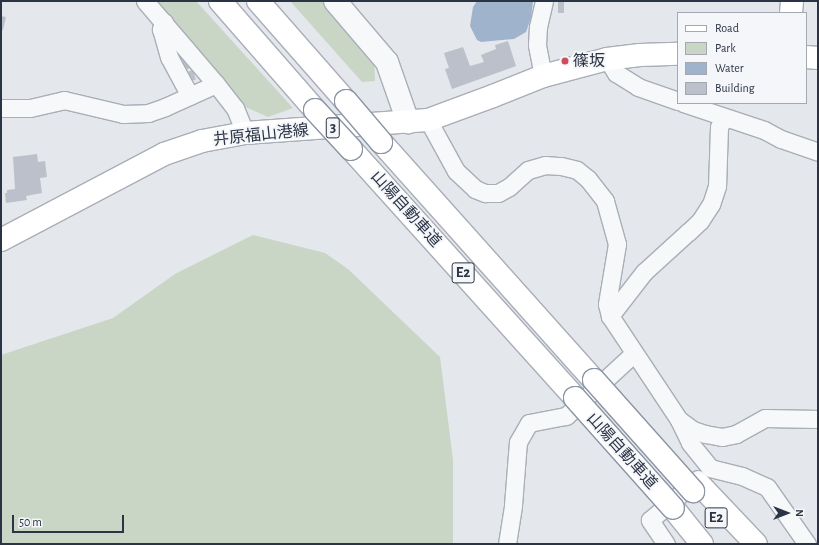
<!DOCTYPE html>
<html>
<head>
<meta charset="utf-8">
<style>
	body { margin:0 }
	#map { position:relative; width:819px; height:545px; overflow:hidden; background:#e4e7ec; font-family:"Alegreya Sans","Noto Sans JP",sans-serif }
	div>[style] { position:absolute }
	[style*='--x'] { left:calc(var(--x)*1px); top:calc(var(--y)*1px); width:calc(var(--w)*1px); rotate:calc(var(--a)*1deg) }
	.green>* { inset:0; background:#c9d6c5 }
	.water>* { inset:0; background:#9fb4cc }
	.building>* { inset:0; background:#bbc0ca; transform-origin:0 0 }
	.roads { filter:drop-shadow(1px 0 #a9aeb7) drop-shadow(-1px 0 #a9aeb7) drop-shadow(0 1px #a9aeb7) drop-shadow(0 -1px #a9aeb7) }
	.minor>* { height:17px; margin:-8.5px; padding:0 8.5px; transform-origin:8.5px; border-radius:8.5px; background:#f7f8fa }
	.tertiary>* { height:22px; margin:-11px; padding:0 11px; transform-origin:11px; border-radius:11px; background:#f7f8fa }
	.secondary>* { height:22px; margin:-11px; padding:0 11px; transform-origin:11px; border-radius:11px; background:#fff }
	.primary>* { height:22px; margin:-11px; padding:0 11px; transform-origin:11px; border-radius:11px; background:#fff }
	.motorway>* { height:22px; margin:-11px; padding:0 11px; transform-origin:11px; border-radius:11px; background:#fff }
	.bridges { filter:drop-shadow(1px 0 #8b94a3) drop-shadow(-1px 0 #8b94a3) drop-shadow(0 1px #8b94a3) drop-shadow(0 -1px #8b94a3) }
	.motorway-bridge>* { height:22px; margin:-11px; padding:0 11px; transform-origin:11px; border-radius:11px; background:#fff }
	.dots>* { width:11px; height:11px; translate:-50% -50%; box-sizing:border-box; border:2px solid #f4f6f9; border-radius:50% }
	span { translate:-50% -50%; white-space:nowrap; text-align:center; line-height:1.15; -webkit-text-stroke:3.5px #f4f6f9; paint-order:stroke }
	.shield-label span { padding:1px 3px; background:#f4f6f9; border:1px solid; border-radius:3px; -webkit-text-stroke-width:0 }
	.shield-label { font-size:15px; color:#2b3445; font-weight:700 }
	.poi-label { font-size:16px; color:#2b3445 }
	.left { translate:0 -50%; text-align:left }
	.street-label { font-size:16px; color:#2b3445 }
	.frame { position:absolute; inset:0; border:2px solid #2b3445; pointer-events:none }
	.legend { position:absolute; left:677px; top:12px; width:130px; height:92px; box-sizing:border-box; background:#f4f6f9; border:1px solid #a4a8b1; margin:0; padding:5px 7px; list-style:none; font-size:12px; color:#2b3445 }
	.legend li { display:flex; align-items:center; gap:8px; height:20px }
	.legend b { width:20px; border:1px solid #a4a8b1 }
	.north { position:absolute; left:767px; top:493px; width:40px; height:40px; -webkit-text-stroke:3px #f4f6f9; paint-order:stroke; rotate:90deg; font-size:11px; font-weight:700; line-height:16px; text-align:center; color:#2b3445 }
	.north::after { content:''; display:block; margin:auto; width:14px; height:18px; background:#2b3445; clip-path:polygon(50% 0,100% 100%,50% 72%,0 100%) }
	.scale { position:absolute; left:12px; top:515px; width:112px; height:18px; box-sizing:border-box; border:2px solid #2b3445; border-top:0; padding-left:5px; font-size:12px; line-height:14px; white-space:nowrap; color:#2b3445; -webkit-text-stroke:3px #f4f6f9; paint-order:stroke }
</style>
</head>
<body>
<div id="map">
	<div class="green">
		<div style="clip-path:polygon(150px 1px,196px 1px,293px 108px,268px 117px,243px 106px)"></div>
		<div style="clip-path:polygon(290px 1px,322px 1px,374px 58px,375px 81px,362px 82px)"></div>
		<div style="clip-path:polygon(253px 235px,325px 253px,348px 269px,440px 357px,453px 460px,453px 544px,1px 544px,1px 355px,113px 318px,175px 274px)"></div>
	</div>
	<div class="water">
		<div style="clip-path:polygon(477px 1px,533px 1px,531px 18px,526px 32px,514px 39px,481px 42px,477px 40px,470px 26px,473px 7px)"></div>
	</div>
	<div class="building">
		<div style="left:558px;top:1px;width:6px;height:12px"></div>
		<div style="clip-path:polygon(1px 16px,6px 17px,3px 30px,1px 30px)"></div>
		<div style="clip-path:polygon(508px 41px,516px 66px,452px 89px,445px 69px,449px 68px,444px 53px,463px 47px,470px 66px,484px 62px,481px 55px,496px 49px,495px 45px)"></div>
		<div style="left:185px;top:59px;width:10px;height:6px;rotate:61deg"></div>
		<div style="left:193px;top:70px;width:10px;height:5px;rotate:73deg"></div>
		<div style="clip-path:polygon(37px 154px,38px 162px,45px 161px,47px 177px,40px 178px,42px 193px,26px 196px,27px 200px,6px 203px,5px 193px,7px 193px,7px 190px,15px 189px,13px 157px)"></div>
	</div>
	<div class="roads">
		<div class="minor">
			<div style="--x:145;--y:1;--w:109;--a:49.5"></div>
			<div style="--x:216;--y:84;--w:31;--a:52"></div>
			<div style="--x:235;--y:108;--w:27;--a:68"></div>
			<div style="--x:164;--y:22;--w:8;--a:113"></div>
			<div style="--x:161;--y:29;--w:29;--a:74"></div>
			<div style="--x:169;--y:57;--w:44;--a:61.7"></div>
			<div style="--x:607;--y:59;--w:17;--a:57"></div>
			<div style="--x:616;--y:73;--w:26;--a:32"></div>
			<div style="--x:638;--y:87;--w:42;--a:19.3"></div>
			<div style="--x:543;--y:76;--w:32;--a:-101"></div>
			<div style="--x:537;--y:45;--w:18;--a:-87"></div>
			<div style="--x:538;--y:27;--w:27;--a:-77"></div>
			<div style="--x:683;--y:103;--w:85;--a:18.4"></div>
			<div style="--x:764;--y:130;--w:19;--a:28"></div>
			<div style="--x:781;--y:139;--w:39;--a:19"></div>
			<div style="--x:1;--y:108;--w:29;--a:0"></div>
			<div style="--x:30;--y:108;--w:35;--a:-13"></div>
			<div style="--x:64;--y:100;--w:61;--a:13.3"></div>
			<div style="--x:123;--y:114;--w:25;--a:-2"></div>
			<div style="--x:148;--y:113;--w:18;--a:-19"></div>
			<div style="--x:165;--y:107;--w:56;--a:-24.3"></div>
			<div style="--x:724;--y:118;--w:10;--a:119"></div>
			<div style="--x:719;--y:127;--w:59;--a:91.9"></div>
			<div style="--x:717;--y:186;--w:19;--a:108"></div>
			<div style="--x:711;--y:204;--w:20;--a:123"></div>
			<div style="--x:700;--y:221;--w:16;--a:137"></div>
			<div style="--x:688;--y:232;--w:59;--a:137.7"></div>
			<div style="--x:644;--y:272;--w:56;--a:127.7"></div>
			<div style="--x:610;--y:316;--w:125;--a:56.4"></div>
			<div style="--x:679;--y:420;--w:17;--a:36"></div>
			<div style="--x:693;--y:430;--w:13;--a:18"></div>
			<div style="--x:705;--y:434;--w:17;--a:10"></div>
			<div style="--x:722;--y:437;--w:14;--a:-12"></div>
			<div style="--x:736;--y:434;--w:33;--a:-29"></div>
			<div style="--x:765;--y:418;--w:53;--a:1.1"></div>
			<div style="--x:428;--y:120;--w:58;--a:61.2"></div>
			<div style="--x:456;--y:171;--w:26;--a:43"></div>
			<div style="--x:475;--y:189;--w:11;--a:22"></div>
			<div style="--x:485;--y:193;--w:13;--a:0"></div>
			<div style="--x:498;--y:193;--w:13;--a:-29"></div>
			<div style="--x:509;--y:187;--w:25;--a:-42"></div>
			<div style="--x:528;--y:170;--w:18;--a:-16"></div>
			<div style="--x:545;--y:165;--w:16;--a:4"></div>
			<div style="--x:561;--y:166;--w:16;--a:14"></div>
			<div style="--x:577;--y:170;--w:14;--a:39"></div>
			<div style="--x:588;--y:179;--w:28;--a:52"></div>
			<div style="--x:605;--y:201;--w:45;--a:74.4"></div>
			<div style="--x:617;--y:244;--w:61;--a:99.5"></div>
			<div style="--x:607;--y:304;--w:12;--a:76"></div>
			<div style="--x:679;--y:420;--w:25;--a:64"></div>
			<div style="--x:690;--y:443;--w:32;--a:51"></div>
			<div style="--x:710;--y:468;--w:33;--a:14"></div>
			<div style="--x:742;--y:476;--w:27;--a:24"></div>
			<div style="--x:767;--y:487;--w:70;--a:54.9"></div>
			<div style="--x:507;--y:544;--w:39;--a:-81"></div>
			<div style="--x:513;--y:505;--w:63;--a:-85.5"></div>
			<div style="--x:518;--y:442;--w:22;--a:-60"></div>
			<div style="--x:529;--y:423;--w:38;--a:-11"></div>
			<div style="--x:566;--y:416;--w:91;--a:-42.8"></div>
			<div style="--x:666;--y:544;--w:29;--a:-124"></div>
			<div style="--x:650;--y:520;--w:63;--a:-40.5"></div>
		</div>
		<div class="tertiary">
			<div style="--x:335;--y:1;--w:80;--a:49.6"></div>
			<div style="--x:387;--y:62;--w:64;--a:70.7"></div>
		</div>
		<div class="secondary">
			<div style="--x:791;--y:13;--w:12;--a:-85"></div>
		</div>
		<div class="primary">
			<div style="--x:806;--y:57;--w:12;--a:5"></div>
			<div style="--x:1;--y:240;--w:184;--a:-27.8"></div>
			<div style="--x:164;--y:154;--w:40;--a:-18.9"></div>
			<div style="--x:202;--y:141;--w:44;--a:-10.5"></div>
			<div style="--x:245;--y:133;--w:183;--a:-4.1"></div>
			<div style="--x:428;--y:120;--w:69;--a:-20.3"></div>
			<div style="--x:493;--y:96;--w:54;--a:-21.8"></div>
			<div style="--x:543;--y:76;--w:66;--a:-14.9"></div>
			<div style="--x:607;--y:59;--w:33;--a:-7"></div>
			<div style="--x:640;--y:55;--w:38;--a:-2"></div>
		</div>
		<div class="motorway">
			<div style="--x:220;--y:1;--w:145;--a:48.9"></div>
			<div style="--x:258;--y:1;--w:133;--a:48.7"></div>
			<div style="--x:381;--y:142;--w:319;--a:48.2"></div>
			<div style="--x:351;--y:149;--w:335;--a:48"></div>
			<div style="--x:700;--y:485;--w:81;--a:46.5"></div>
			<div style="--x:673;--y:508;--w:46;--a:51.1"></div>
		</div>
	</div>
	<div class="bridges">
		<div class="motorway-bridge">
			<div style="--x:346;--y:101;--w:54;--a:49.5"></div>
			<div style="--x:315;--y:110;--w:53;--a:47.3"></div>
			<div style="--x:594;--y:380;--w:149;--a:48.3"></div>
			<div style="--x:575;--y:398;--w:147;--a:48.3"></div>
		</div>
	</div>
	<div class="dots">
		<div style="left:565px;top:61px;background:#d1495b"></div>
	</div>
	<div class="shield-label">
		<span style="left:333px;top:128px">3</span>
		<span style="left:463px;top:273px">E2</span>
		<span style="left:716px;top:518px">E2</span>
	</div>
	<div class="poi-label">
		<span class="left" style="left:573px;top:61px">篠坂</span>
	</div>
	<div class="street-label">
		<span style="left:261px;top:135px;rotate:-6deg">井原福山港線</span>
		<span style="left:406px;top:209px;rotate:48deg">山陽自動車道</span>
		<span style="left:622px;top:451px;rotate:48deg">山陽自動車道</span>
	</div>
	<div class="frame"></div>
	<ul class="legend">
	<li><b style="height:5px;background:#fff"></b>Road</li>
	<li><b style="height:11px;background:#c9d6c5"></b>Park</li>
	<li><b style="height:11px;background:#9fb4cc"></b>Water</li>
	<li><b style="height:11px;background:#bbc0ca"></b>Building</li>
	</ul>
	<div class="north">N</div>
	<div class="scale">50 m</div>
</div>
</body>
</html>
